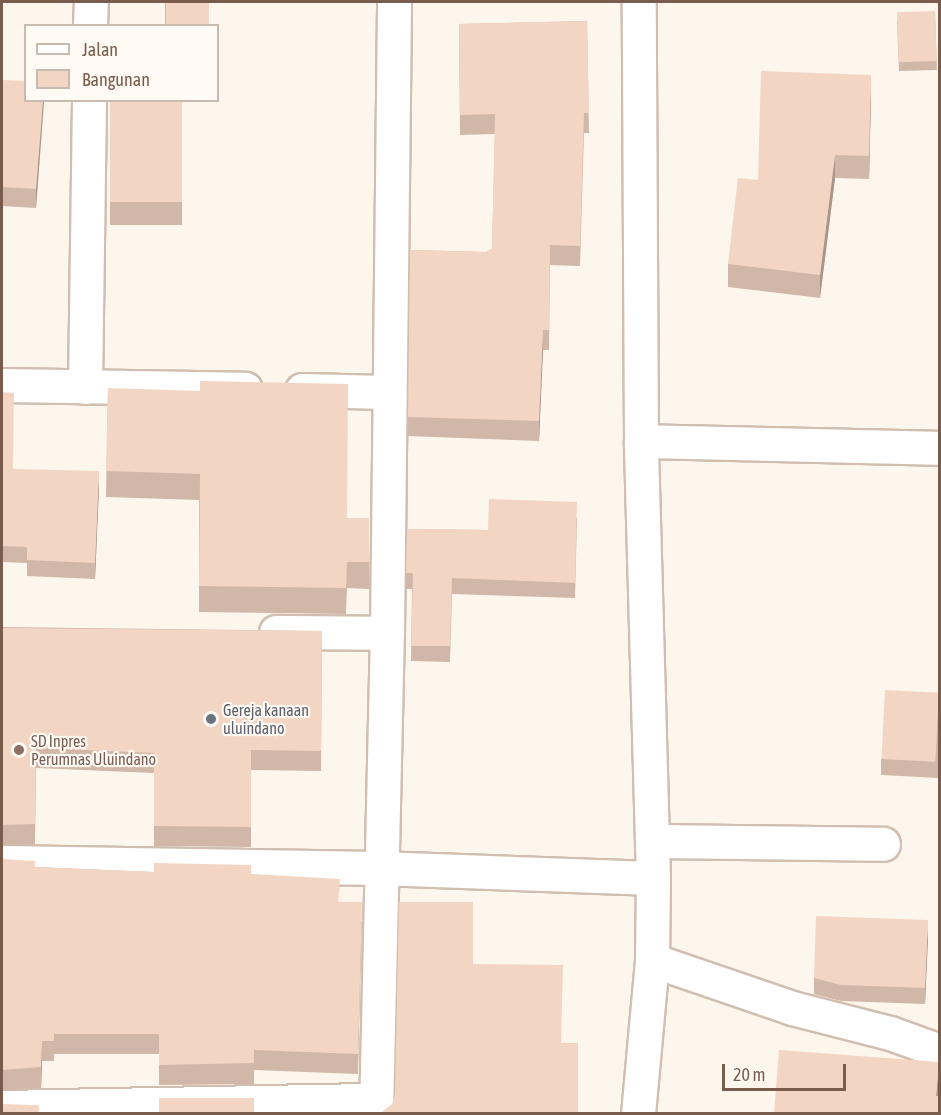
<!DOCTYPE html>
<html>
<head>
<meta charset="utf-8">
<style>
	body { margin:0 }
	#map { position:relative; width:941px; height:1115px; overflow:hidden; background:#fdf6ec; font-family:"Asap Condensed",sans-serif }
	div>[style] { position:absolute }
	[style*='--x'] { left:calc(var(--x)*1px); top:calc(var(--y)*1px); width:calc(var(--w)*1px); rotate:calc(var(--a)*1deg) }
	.roads { filter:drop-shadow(2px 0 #d1beb0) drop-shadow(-2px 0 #d1beb0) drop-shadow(0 2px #d1beb0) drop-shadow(0 -2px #d1beb0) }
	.minor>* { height:33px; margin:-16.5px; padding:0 16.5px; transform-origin:16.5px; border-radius:16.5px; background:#fff }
	.wall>* { inset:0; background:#d1b7a8; transform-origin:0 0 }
	.shaded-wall>* { inset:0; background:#aa9588 }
	.building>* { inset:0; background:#f3d5c3; transform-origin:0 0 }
	.dots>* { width:16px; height:16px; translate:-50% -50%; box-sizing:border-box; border:3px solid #fffaf3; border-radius:50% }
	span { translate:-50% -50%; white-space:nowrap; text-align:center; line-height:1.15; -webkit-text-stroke:4.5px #fffaf3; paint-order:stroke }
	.worship-label { font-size:16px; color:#5b616d }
	.left { translate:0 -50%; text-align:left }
	.education-label { font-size:16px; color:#785e54 }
	.frame { position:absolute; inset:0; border:3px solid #7a5c4d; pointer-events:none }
	.legend { position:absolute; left:24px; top:24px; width:195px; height:78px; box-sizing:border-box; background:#fffaf3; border:2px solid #cabbb1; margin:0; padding:8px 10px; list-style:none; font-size:18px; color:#7a5c4d }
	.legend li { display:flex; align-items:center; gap:12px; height:30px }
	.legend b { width:30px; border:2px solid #cabbb1 }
	.scale { position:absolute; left:722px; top:1064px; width:124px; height:27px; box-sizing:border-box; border:3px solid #7a5c4d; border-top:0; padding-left:8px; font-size:18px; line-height:21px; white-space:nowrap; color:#7a5c4d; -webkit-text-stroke:4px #fffaf3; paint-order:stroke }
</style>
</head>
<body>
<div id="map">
	<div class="roads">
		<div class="minor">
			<div style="--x:90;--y:26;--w:24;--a:-88"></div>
			<div style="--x:2;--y:385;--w:243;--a:0.9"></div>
			<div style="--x:85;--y:387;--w:287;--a:-89.2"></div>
			<div style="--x:302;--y:390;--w:85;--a:1.3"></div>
			<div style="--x:641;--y:441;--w:299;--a:1.3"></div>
			<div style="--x:276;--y:632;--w:111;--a:0.5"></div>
			<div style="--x:652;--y:841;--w:231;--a:0.7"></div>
			<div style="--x:2;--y:862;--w:376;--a:0.9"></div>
			<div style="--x:378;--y:868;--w:275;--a:2.1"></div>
			<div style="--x:652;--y:960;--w:148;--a:18.9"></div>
			<div style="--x:792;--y:1008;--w:101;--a:14.3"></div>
			<div style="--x:890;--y:1033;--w:53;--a:19.8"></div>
			<div style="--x:2;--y:1107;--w:374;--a:-1.1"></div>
			<div style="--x:376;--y:1114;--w:481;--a:-88.7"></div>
			<div style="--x:387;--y:633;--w:631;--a:-89.36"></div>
			<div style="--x:638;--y:1114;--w:155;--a:-84.8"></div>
			<div style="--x:652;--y:960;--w:82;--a:-89.3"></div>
			<div style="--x:653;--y:878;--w:437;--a:-91.6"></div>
			<div style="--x:641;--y:441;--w:439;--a:-90.3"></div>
		</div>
	</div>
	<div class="wall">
		<div style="left:165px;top:2px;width:44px;height:24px"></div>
		<div style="clip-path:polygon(935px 11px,937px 70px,899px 71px,897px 21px)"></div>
		<div style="clip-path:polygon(587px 21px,589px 133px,584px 133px,580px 266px,550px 265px,549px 350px,543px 350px,539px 441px,408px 436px,410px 250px,486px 252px,492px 249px,495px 134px,460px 135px,459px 24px)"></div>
		<div style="clip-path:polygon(2px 80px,44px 100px,36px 208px,2px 206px)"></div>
		<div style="clip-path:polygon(871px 97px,869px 179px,835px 178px,820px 298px,728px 287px,728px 264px,758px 180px)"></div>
		<div style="left:110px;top:100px;width:72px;height:125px"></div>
		<div style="clip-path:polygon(108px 388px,347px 518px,369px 518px,369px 589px,347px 588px,346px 614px,199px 612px,199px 500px,106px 497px)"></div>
		<div style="clip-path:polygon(2px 392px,13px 469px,99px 487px,95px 579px,27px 576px,27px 563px,2px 562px)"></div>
		<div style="clip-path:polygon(577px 518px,575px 598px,452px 594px,450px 662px,411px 661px,412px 589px,406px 589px,407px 529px,488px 530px)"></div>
		<div style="clip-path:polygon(2px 627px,322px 631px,321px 771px,251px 770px,251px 847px,154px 846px,154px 773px,36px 768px,35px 844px,2px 845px)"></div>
		<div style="clip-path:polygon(939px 693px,939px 778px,881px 775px,881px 759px)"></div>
		<div style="clip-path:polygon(2px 859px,35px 867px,154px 872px,251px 874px,339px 902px,362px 922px,358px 1074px,254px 1070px,254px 1084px,159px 1085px,159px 1054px,54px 1054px,54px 1061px,42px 1061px,41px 1088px,2px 1090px)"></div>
		<div style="clip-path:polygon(928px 937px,925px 1004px,841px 1001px,814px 994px,814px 978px)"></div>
		<div style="clip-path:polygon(939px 977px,939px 1031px,938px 1030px)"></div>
	</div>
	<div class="shaded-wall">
		<div style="clip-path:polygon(871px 75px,871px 97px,869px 179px,869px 156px)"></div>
		<div style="clip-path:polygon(43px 100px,44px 101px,36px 208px,36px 189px)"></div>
		<div style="clip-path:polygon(835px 155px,835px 178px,820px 298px,820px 275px)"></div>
		<div style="clip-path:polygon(543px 330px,543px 350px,539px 441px,539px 421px)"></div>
		<div style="clip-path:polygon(99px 471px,99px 487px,95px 579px,95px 563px)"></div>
		<div style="clip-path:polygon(928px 920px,928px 937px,925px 1004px,925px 988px)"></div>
		<div style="clip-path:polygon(42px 1041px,42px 1061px,41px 1088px,41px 1067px)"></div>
		<div style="clip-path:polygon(939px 1062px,939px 1084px,936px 1113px,936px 1096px)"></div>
	</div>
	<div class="building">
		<div style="left:166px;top:2px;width:43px;height:24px"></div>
		<div style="left:935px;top:11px;width:50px;height:38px;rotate:88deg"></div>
		<div style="clip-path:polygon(587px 21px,589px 113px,584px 113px,580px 246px,550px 245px,549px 330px,543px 330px,539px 421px,408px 417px,410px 250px,486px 252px,492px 249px,495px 114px,460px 115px,459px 24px)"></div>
		<div style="clip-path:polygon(761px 71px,871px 75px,869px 156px,835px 155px,820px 275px,728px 264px,738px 178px,758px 180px)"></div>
		<div style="clip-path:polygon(2px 80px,26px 81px,26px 100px,43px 100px,36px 189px,2px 187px)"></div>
		<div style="left:110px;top:100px;width:72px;height:102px"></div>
		<div style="clip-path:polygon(200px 381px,348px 384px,347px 518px,369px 518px,369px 562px,347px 562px,346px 588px,199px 586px,200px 474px,106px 471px,108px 388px,200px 391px)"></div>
		<div style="clip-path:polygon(2px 392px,14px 393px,13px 469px,99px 471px,95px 563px,27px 560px,27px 547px,2px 546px)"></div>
		<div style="clip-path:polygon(489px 499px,577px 502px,575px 583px,452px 578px,450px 646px,411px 646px,413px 573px,406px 573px,407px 529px,488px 530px)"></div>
		<div style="clip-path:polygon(2px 628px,322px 631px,321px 751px,251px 750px,251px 827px,154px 826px,154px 753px,36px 748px,35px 824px,2px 825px)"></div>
		<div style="left:885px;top:690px;width:54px;height:69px;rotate:3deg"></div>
		<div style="clip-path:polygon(2px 859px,35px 861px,35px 867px,154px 872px,154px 863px,251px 865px,251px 874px,340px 879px,338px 902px,362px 902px,358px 1054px,254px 1050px,254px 1063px,159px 1065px,159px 1034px,54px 1034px,54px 1041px,42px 1041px,41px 1067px,2px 1070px)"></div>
		<div style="clip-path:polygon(399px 902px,473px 902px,473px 964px,563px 965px,561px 1043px,578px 1043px,578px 1113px,383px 1113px,383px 1111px,392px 1104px,395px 1095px)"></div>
		<div style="clip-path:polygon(816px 916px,928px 920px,925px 988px,841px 985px,814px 978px)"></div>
		<div style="clip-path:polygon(939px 977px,939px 1010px,938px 1009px)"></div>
		<div style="clip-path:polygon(779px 1050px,939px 1062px,936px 1096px,939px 1096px,939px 1113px,774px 1113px)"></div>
		<div style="left:254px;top:1098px;width:15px;height:95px;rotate:90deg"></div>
		<div style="left:2px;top:1104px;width:37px;height:9px;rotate:2deg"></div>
	</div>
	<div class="dots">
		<div style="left:211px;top:719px;background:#6b7280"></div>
		<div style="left:19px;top:750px;background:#8d6e63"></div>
	</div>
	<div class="worship-label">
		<span class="left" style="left:223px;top:719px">Gereja kanaan<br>uluindano</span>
	</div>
	<div class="education-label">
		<span class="left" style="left:31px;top:750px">SD Inpres<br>Perumnas Uluindano</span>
	</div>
	<div class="frame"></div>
	<ul class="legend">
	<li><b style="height:8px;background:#fff"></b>Jalan</li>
	<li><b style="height:16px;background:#f3d5c3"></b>Bangunan</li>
	</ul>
	<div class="scale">20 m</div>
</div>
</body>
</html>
